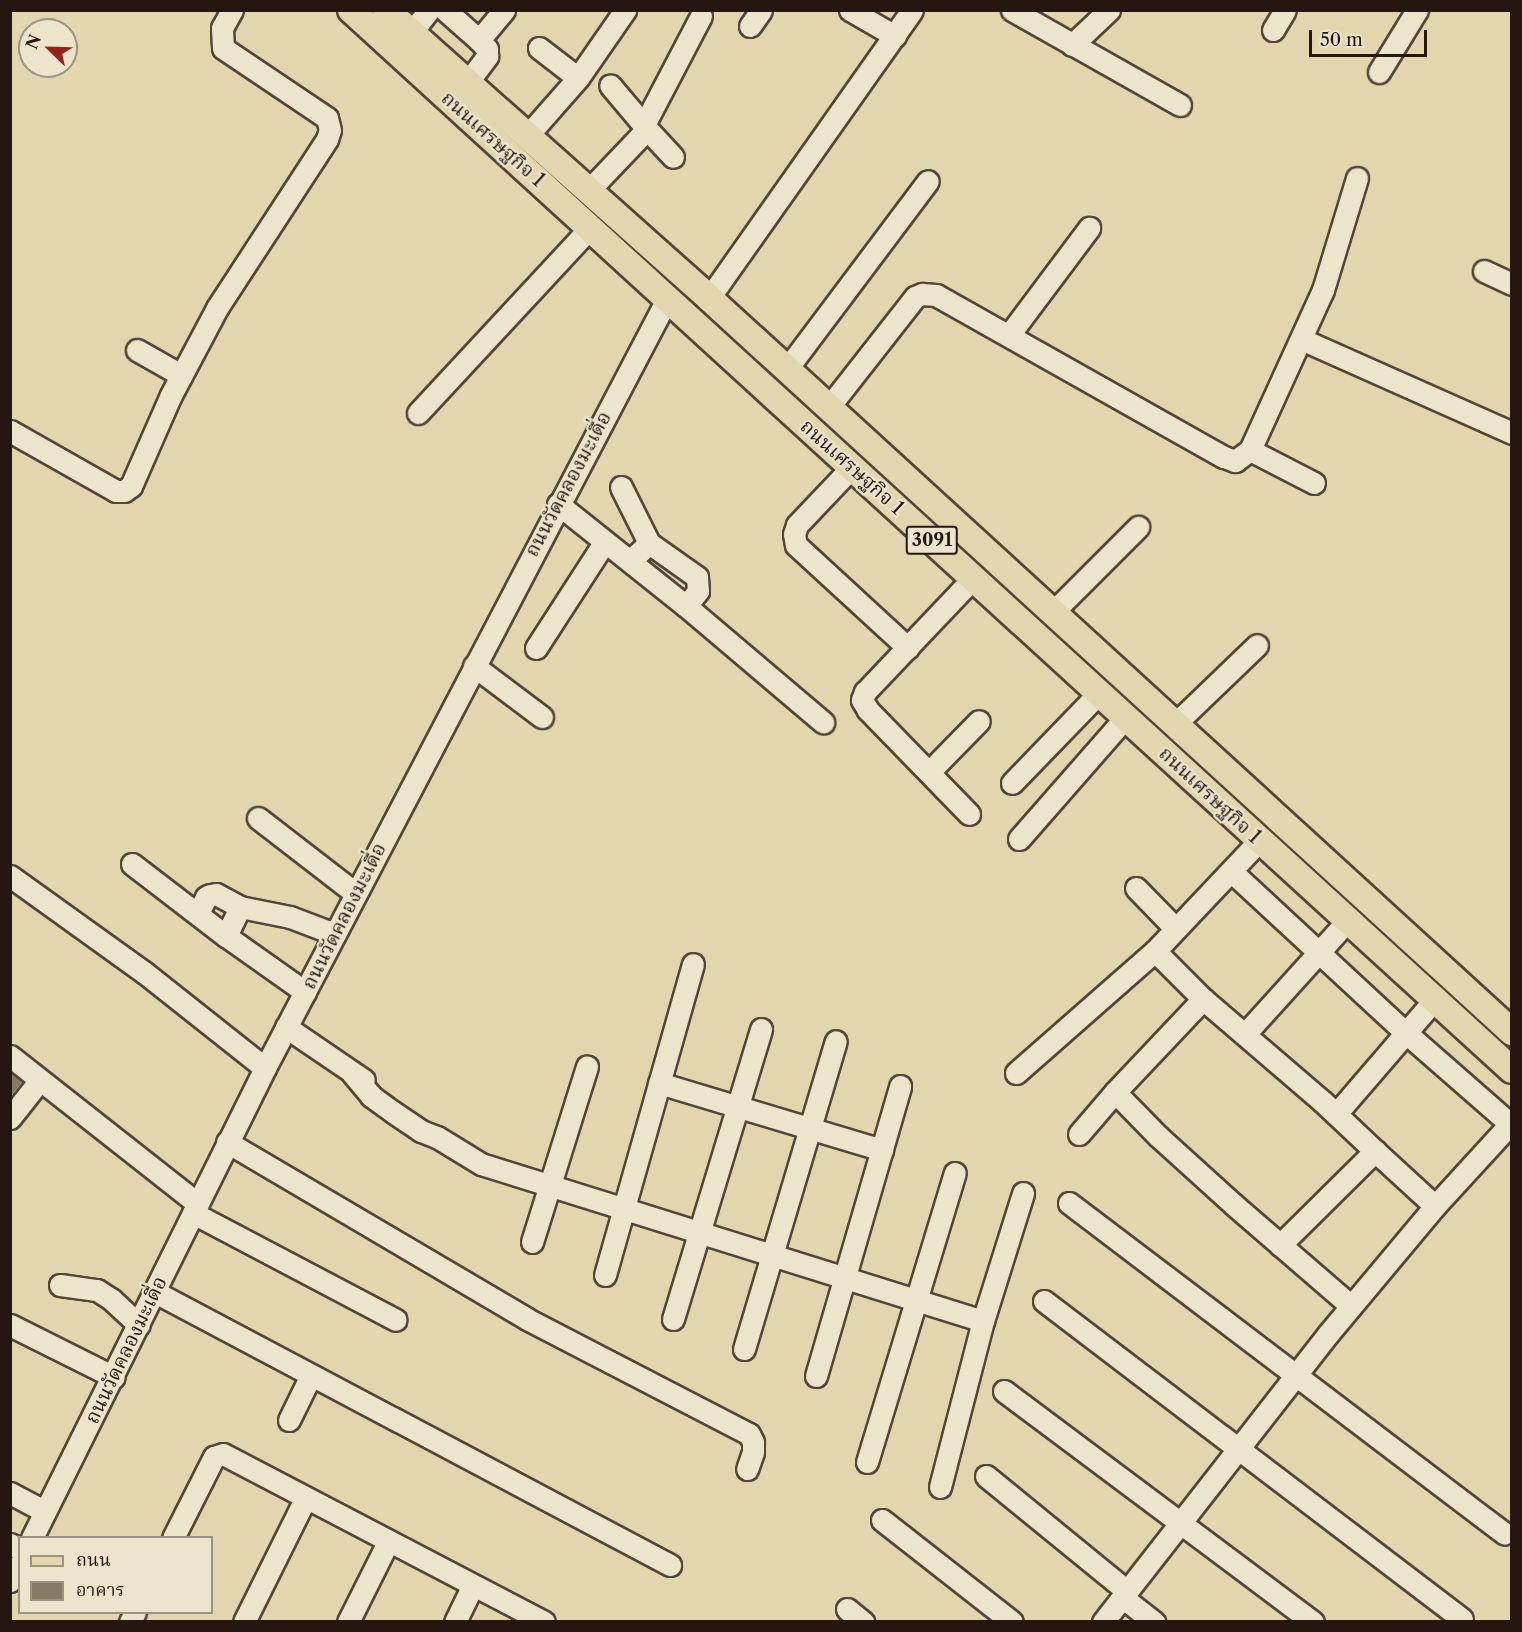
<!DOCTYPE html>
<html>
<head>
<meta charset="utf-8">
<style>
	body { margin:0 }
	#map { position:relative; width:1522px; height:1632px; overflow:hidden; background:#e2d6af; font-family:"Libre Caslon Text","Noto Serif Thai",serif }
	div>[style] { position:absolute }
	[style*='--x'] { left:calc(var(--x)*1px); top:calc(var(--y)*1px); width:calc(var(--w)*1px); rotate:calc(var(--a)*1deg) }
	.building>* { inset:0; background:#877a62 }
	.roads { filter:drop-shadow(2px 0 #544637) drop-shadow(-2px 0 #544637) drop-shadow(0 2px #544637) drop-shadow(0 -2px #544637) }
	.minor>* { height:21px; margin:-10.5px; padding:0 10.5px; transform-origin:10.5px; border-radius:10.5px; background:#ece4cb }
	.major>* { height:26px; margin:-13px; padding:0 13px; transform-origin:13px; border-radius:13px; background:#e2d6af }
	span { translate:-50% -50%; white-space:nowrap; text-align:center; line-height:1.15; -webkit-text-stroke:4.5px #ece4cb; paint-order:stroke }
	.shield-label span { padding:2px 4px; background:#ece4cb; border:2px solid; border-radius:4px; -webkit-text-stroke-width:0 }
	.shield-label { font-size:18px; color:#25160f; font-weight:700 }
	.street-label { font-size:20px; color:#25160f }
	.frame { position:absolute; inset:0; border:12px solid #25160f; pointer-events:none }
	.legend { position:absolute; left:18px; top:1536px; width:195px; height:78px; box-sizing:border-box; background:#ece4cb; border:2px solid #9c9280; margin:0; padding:8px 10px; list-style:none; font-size:18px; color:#25160f }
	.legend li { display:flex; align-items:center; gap:12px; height:30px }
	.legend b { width:30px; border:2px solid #9c9280 }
	.north { position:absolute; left:18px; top:18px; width:60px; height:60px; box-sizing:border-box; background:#ece4cb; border:2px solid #9c9280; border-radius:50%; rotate:293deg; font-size:16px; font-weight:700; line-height:24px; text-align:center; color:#25160f }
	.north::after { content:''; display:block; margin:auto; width:21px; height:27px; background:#8f2418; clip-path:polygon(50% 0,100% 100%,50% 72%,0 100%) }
	.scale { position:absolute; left:1309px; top:30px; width:118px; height:27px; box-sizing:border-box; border:3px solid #25160f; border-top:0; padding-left:8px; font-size:18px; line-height:21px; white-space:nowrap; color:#25160f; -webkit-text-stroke:4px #ece4cb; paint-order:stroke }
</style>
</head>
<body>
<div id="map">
	<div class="building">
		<div style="clip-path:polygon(10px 1073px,22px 1082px,10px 1097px)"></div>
	</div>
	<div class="roads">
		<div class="minor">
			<div style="--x:445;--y:10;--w:45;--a:41.4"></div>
			<div style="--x:850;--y:10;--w:52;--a:30"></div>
			<div style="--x:1012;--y:10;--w:193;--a:29.5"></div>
			<div style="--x:750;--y:26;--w:19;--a:-55"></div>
			<div style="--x:1273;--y:30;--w:23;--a:-59"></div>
			<div style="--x:411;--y:33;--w:29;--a:-52"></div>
			<div style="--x:1072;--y:45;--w:51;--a:-43.4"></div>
			<div style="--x:539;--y:48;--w:49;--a:37.6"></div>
			<div style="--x:1379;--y:72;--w:73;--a:-58.5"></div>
			<div style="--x:467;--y:83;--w:34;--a:-53"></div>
			<div style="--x:487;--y:56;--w:7;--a:-90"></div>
			<div style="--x:487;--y:49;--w:12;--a:-132"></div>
			<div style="--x:479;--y:40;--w:39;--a:-50"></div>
			<div style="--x:644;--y:125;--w:123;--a:-62.4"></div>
			<div style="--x:647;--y:129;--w:38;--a:47"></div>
			<div style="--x:527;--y:136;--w:77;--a:-48.7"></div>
			<div style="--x:578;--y:78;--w:83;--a:-55.3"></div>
			<div style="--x:588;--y:191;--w:86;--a:-46.4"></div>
			<div style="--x:647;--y:129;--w:57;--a:-130.1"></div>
			<div style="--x:1484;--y:271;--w:31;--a:25"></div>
			<div style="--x:709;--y:298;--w:352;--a:-54.8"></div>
			<div style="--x:1009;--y:335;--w:134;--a:-53.2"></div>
			<div style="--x:1301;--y:339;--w:231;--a:24"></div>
			<div style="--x:137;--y:350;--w:51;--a:29.6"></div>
			<div style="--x:786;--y:370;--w:236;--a:-53.1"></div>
			<div style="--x:828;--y:408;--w:141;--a:-51.9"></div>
			<div style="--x:915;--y:297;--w:8;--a:-23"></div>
			<div style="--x:922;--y:294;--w:14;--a:4"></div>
			<div style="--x:936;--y:295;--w:330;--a:29.4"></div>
			<div style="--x:1224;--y:457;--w:12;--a:20"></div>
			<div style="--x:1235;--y:461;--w:19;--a:-36"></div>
			<div style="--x:1250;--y:450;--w:176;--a:-65.5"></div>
			<div style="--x:1323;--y:290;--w:117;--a:-73.1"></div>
			<div style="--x:418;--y:413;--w:253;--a:-47.1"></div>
			<div style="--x:10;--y:431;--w:122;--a:29.5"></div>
			<div style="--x:116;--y:491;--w:8;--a:0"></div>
			<div style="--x:124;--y:491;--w:9;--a:-36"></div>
			<div style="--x:131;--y:486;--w:99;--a:-66.3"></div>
			<div style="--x:171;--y:395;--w:98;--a:-62.1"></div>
			<div style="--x:217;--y:308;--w:202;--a:-56.9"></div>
			<div style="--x:327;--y:139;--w:9;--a:-72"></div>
			<div style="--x:330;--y:130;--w:12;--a:-104"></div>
			<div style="--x:327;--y:118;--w:125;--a:-146.1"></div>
			<div style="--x:223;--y:48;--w:20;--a:-93"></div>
			<div style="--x:222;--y:28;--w:21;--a:-61"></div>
			<div style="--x:1250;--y:450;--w:72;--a:27.3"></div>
			<div style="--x:852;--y:467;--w:80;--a:133.5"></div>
			<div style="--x:797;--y:525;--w:9;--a:108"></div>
			<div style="--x:794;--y:534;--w:11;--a:80"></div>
			<div style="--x:796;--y:545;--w:152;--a:42.6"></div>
			<div style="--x:621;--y:487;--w:63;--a:63.4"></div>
			<div style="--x:558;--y:504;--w:164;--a:38.6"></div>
			<div style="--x:686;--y:606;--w:180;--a:40.3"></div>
			<div style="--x:630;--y:561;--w:26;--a:-43"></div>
			<div style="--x:649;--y:543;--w:59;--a:35.3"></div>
			<div style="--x:697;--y:577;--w:14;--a:86"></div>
			<div style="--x:698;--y:591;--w:19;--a:129"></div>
			<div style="--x:1052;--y:613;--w:122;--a:-45"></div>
			<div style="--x:536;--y:648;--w:125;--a:-57.1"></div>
			<div style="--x:474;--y:666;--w:85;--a:36.9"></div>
			<div style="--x:1174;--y:725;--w:115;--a:-43.9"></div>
			<div style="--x:929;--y:772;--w:71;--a:-45.6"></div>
			<div style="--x:1012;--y:783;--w:125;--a:-46"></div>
			<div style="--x:969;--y:814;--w:145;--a:-134.2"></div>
			<div style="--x:868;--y:710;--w:12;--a:-121"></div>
			<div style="--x:862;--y:700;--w:9;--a:-69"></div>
			<div style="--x:865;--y:692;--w:157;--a:-46.5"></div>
			<div style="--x:258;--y:818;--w:123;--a:37.7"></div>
			<div style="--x:1019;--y:839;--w:161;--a:-48.8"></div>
			<div style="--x:1259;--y:841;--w:151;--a:133.4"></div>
			<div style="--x:1155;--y:951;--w:68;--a:45"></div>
			<div style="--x:1203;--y:999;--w:157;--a:40.6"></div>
			<div style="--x:1322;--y:1101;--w:73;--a:43.3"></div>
			<div style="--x:132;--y:864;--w:118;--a:37.5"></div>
			<div style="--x:226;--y:936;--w:97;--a:35.3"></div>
			<div style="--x:1232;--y:872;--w:236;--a:42.8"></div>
			<div style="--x:1405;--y:1032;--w:140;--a:41.2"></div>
			<div style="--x:10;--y:876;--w:166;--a:35.7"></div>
			<div style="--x:145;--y:973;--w:153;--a:38.4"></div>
			<div style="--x:1136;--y:888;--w:57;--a:45.7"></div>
			<div style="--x:198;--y:913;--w:18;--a:-63"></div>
			<div style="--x:206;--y:897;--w:4;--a:-27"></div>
			<div style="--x:210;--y:895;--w:6;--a:-9"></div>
			<div style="--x:216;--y:894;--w:27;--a:28"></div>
			<div style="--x:226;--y:936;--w:32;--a:-64"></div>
			<div style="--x:240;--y:907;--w:51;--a:11.3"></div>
			<div style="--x:290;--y:917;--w:48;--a:20.7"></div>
			<div style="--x:1203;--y:999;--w:128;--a:133.4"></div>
			<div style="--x:1115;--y:1092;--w:62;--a:45.7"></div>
			<div style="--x:1158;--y:1136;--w:101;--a:42.2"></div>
			<div style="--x:1233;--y:1204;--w:156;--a:40.8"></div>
			<div style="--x:286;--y:1027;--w:94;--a:34.2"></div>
			<div style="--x:1245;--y:1034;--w:152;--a:-47.9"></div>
			<div style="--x:10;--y:1056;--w:239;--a:38.2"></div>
			<div style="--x:352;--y:1073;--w:30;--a:50"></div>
			<div style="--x:371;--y:1096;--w:27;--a:36"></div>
			<div style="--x:393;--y:1112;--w:34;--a:34"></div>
			<div style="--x:421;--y:1131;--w:17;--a:21"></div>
			<div style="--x:437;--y:1137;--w:52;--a:31.5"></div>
			<div style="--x:481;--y:1164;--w:526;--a:17.37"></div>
			<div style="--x:1016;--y:1073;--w:185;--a:-41.3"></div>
			<div style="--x:659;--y:1083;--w:233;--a:16.7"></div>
			<div style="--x:1336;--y:1114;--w:150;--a:-49.3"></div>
			<div style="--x:10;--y:1118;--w:48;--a:-51.7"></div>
			<div style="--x:1079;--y:1134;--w:55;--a:-49.4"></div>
			<div style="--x:227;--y:1142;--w:348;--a:30.5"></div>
			<div style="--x:527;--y:1319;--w:250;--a:27.4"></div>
			<div style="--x:749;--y:1434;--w:9;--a:63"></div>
			<div style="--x:753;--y:1442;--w:10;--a:90"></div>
			<div style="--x:753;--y:1452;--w:18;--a:109"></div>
			<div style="--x:1069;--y:1203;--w:547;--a:37.2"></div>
			<div style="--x:193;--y:1213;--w:229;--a:27.8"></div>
			<div style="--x:532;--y:1242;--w:184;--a:-72.6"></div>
			<div style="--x:1280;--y:1245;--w:134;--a:-44.7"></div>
			<div style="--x:1375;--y:1151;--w:81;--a:42.5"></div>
			<div style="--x:605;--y:1275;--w:323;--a:-74.2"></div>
			<div style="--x:60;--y:1285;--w:37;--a:8"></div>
			<div style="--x:97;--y:1290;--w:17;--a:33"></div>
			<div style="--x:111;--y:1299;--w:38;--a:43"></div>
			<div style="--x:155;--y:1292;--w:583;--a:27.93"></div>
			<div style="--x:1044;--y:1301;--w:525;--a:37.26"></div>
			<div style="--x:673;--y:1319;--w:303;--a:-73.1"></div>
			<div style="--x:10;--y:1325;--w:116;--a:26.6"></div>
			<div style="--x:744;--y:1349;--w:321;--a:-73.4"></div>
			<div style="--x:816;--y:1376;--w:302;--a:-73.8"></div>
			<div style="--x:1004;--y:1391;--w:386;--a:36.8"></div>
			<div style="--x:289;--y:1420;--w:50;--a:-63.9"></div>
			<div style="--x:867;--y:1462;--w:302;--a:-73.1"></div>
			<div style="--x:986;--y:1476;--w:182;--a:39.2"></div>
			<div style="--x:940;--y:1487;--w:171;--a:-75.5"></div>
			<div style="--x:983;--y:1321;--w:134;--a:-72.6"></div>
			<div style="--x:10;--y:1493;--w:38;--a:28"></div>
			<div style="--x:882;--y:1520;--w:165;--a:38.1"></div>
			<div style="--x:32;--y:1538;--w:525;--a:-63.63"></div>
			<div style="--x:265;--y:1068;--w:868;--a:-62.4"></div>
			<div style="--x:173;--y:1538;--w:91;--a:-63.2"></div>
			<div style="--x:214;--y:1457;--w:9;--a:-18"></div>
			<div style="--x:223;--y:1454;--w:362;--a:27.6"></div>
			<div style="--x:10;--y:1544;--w:11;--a:27"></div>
			<div style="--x:10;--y:1581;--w:20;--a:-60"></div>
			<div style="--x:1122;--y:1597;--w:41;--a:38"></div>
			<div style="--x:847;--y:1609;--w:21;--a:39"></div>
			<div style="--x:130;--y:1622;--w:11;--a:-63"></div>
			<div style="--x:244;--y:1622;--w:137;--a:-63.6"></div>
			<div style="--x:348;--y:1622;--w:89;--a:-63.4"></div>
			<div style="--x:455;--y:1622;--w:41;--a:-64.1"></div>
			<div style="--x:1103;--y:1622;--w:365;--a:-52"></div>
			<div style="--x:1328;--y:1334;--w:167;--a:-50.1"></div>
			<div style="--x:1435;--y:1206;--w:114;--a:-47.5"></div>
		</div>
		<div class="major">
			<div style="--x:351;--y:10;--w:1572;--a:42.4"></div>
			<div style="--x:386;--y:10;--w:433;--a:41.7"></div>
			<div style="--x:709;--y:298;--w:1088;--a:42.43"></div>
		</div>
	</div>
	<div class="shield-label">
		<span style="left:932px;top:540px">3091</span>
	</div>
	<div class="street-label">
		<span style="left:493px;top:139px;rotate:42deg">ถนนเศรษฐกิจ 1</span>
		<span style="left:852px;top:467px;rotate:42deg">ถนนเศรษฐกิจ 1</span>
		<span style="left:568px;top:484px;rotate:-62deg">ถนนวัดคลองมะเดื่อ</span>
		<span style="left:1210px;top:795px;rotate:43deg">ถนนเศรษฐกิจ 1</span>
		<span style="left:344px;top:916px;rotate:-63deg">ถนนวัดคลองมะเดื่อ</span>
		<span style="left:126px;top:1350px;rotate:-64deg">ถนนวัดคลองมะเดื่อ</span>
	</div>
	<div class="frame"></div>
	<ul class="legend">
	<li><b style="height:8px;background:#e2d6af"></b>ถนน</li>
	<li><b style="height:16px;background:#877a62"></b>อาคาร</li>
	</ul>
	<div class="north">N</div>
	<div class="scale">50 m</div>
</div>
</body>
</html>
